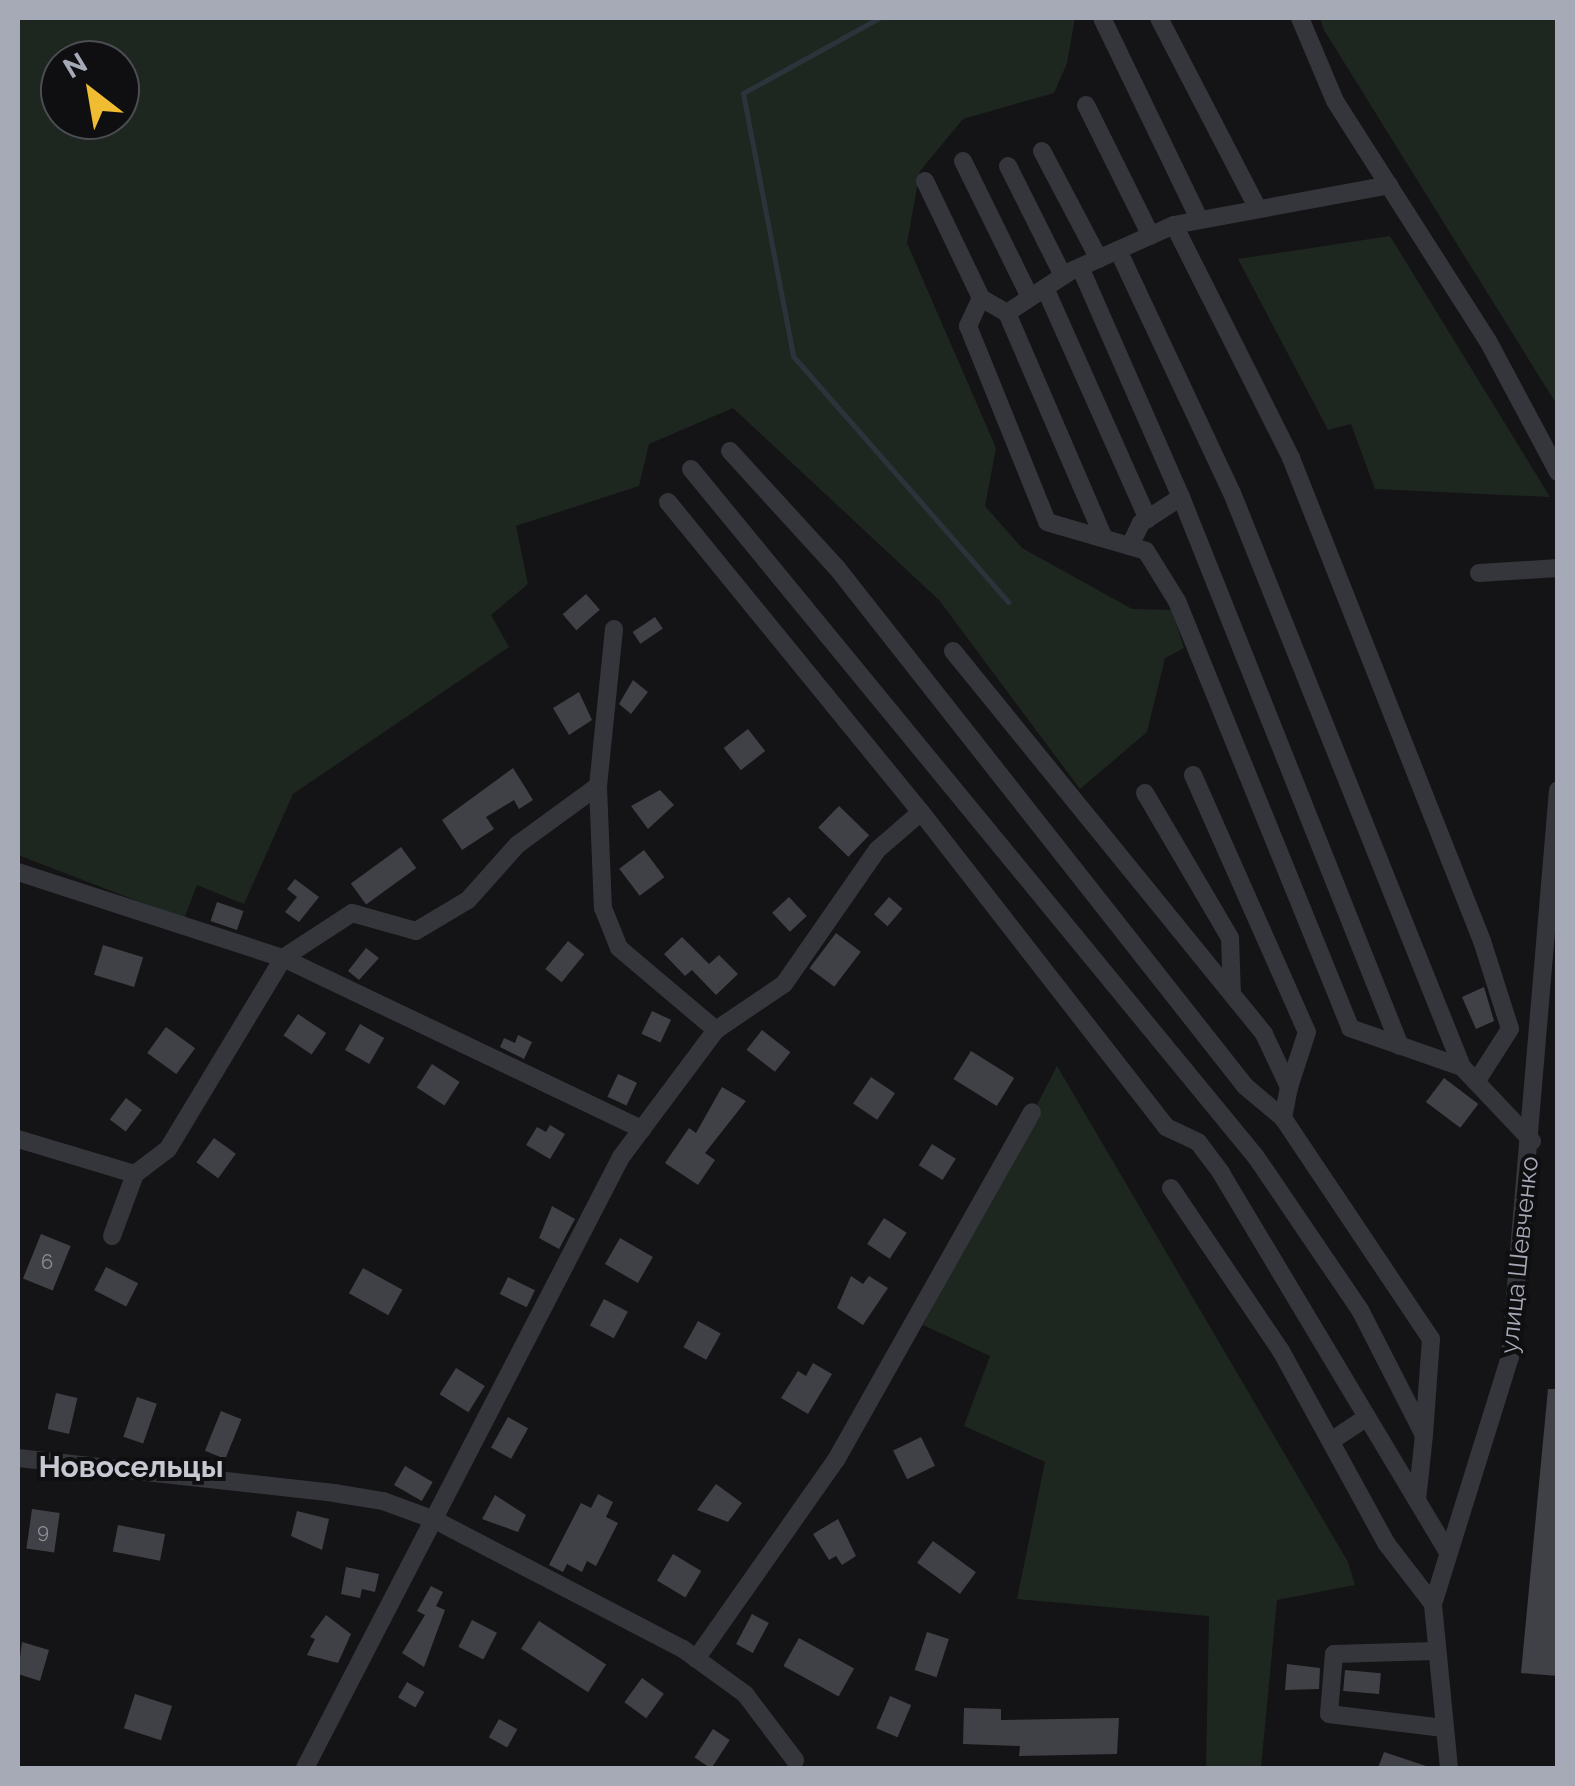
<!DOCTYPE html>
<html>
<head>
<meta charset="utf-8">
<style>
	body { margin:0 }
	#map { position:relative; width:1575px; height:1786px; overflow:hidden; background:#141416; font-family:Raleway,sans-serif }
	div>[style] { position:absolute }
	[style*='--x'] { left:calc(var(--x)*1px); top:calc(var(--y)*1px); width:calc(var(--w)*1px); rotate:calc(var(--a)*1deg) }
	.green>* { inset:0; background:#1e2620 }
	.stream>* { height:5px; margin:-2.5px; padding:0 2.5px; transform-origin:2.5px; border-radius:2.5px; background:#2c343b }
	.building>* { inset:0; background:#404146; transform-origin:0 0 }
	.minor>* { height:18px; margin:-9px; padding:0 9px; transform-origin:9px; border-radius:9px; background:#35363b }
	span { translate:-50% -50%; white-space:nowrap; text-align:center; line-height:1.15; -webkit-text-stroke:8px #0f0f11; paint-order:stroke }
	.number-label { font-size:20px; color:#8c909a }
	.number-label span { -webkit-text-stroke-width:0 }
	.street-label { font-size:25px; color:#a6aab6 }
	.quarter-label { font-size:30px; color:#c7c9d2; font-weight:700 }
	.frame { position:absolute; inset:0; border:20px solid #a6aab6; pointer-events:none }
	.north { position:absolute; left:40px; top:40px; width:100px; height:100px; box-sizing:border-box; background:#0f0f11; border:2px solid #4b4d53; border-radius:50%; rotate:329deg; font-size:28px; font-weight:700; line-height:40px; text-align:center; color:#a6aab6 }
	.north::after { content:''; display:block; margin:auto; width:35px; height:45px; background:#f0bc31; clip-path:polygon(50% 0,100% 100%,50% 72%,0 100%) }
</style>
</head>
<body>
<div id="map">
	<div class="green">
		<div style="clip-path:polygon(evenodd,18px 18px,1075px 18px,1067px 63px,1054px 93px,963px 119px,920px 171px,907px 243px,996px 448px,985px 506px,1022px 548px,1132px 609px,1172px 610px,1184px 648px,1165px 658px,1147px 732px,1080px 789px,939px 600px,733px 408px,649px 444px,639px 486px,516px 526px,528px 584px,491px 615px,509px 647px,293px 794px,244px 904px,197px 885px,184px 919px,18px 855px,18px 18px,60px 60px,120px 60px,120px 120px,60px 120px,60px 60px)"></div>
		<div style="clip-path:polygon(1320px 18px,1557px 18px,1557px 405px,1324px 30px)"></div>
		<div style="clip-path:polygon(1390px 236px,1550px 497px,1375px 489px,1351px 424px,1328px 430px,1238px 259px)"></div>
		<div style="clip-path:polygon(1057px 1066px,1348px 1562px,1355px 1585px,1277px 1600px,1261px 1768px,1206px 1768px,1209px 1616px,1017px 1599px,1045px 1462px,964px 1426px,990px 1356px,923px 1325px)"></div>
	</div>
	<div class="stream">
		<div style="--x:879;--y:18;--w:155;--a:151.1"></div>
		<div style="--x:743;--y:93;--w:268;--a:79.2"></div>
		<div style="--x:793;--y:356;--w:327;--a:48.8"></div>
	</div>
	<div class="building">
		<div style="left:586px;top:594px;width:21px;height:31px;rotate:49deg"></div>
		<div style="left:655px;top:617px;width:14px;height:27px;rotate:56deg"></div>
		<div style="clip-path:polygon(633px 680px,648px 692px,631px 714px,619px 704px)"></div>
		<div style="clip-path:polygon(579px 692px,592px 720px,569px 735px,553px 708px)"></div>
		<div style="left:748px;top:729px;width:28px;height:31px;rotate:52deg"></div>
		<div style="clip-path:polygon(513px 768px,533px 800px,519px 809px,514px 800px,486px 817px,494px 829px,462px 850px,442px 820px)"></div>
		<div style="clip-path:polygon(660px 790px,674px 805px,648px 829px,631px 806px)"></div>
		<div style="left:839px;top:806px;width:42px;height:30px;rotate:44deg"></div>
		<div style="left:401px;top:847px;width:26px;height:62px;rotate:54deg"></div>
		<div style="left:644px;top:850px;width:34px;height:31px;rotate:53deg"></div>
		<div style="clip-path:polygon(295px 879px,319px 897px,299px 922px,285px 912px,297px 897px,287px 889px)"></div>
		<div style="left:789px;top:897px;width:26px;height:23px;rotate:47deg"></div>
		<div style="left:889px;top:897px;width:18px;height:23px;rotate:41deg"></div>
		<div style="left:217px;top:902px;width:28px;height:20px;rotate:19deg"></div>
		<div style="left:836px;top:933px;width:31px;height:44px;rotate:37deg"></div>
		<div style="clip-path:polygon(682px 937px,709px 964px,719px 955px,738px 974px,716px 995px,692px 970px,685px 976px,664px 954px)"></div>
		<div style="left:568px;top:941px;width:21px;height:36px;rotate:39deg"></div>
		<div style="left:103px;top:945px;width:42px;height:31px;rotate:17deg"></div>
		<div style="clip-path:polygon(366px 948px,379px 958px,359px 980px,348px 971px)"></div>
		<div style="clip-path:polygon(1484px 987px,1494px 1021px,1476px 1029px,1462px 997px)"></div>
		<div style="left:652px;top:1011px;width:21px;height:25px;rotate:25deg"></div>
		<div style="left:298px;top:1014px;width:34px;height:26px;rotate:34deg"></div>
		<div style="left:360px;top:1024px;width:28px;height:30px;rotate:30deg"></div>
		<div style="left:166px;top:1027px;width:36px;height:32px;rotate:36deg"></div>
		<div style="left:762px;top:1030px;width:36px;height:25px;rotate:38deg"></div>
		<div style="clip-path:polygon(518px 1035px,532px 1042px,524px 1059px,500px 1047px,504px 1038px,515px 1043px)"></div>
		<div style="left:971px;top:1051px;width:51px;height:33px;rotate:32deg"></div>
		<div style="left:432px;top:1064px;width:33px;height:28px;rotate:33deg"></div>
		<div style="left:618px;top:1074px;width:21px;height:25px;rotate:25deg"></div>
		<div style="left:871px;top:1077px;width:29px;height:32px;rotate:34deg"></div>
		<div style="left:1444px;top:1078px;width:43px;height:30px;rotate:37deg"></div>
		<div style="clip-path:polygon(722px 1087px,746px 1101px,705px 1153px,715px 1160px,698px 1185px,665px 1163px,689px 1128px,696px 1133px)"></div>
		<div style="left:126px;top:1098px;width:20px;height:27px;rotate:37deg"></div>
		<div style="clip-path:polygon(550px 1125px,565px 1134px,550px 1159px,526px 1145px,537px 1127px,546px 1132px)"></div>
		<div style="left:214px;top:1138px;width:27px;height:30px;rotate:36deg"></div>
		<div style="left:932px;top:1144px;width:28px;height:25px;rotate:32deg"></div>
		<div style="clip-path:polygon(552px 1206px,575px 1219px,559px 1249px,539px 1238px)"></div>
		<div style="left:884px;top:1218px;width:27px;height:31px;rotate:33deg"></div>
		<div style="left:41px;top:1234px;width:32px;height:48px;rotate:22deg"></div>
		<div style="left:620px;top:1238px;width:38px;height:30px;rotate:30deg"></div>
		<div style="left:106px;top:1267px;width:36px;height:26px;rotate:27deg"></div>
		<div style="left:363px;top:1268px;width:45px;height:29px;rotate:29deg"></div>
		<div style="clip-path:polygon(851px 1276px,863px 1284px,869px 1276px,888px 1288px,863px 1325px,837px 1308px)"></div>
		<div style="left:508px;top:1277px;width:30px;height:19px;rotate:26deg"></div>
		<div style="left:604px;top:1299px;width:27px;height:30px;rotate:28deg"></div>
		<div style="left:698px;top:1321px;width:26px;height:30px;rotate:29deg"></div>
		<div style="clip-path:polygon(813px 1363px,832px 1374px,808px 1414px,781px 1398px,798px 1371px,806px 1376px)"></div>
		<div style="left:456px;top:1368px;width:34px;height:31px;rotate:32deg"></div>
		<div style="clip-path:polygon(1548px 1389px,1558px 1389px,1558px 1676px,1521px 1673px)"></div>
		<div style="left:56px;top:1393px;width:22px;height:37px;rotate:13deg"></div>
		<div style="left:137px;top:1397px;width:21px;height:42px;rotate:19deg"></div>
		<div style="left:221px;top:1411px;width:22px;height:43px;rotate:22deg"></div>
		<div style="left:508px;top:1417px;width:23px;height:35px;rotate:29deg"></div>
		<div style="left:921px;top:1437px;width:32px;height:31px;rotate:64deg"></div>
		<div style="left:405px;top:1466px;width:32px;height:22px;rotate:30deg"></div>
		<div style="clip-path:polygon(716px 1484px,742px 1503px,728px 1522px,697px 1510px)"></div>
		<div style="clip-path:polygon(598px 1494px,613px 1502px,606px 1517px,618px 1523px,596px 1566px,587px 1561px,582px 1572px,567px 1564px,563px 1572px,549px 1565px,581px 1503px,591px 1508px)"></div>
		<div style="clip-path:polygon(495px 1495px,526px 1515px,518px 1532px,482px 1519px)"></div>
		<div style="left:32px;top:1509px;width:28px;height:40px;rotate:8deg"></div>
		<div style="clip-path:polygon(297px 1511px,329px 1519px,322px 1550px,291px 1536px)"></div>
		<div style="clip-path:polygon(838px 1519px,856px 1556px,842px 1565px,836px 1556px,829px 1560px,813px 1534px)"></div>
		<div style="left:118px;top:1525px;width:48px;height:27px;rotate:11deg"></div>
		<div style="left:933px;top:1541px;width:53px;height:27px;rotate:36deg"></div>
		<div style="left:673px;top:1554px;width:33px;height:31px;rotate:31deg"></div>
		<div style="clip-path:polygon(346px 1567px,379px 1574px,375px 1592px,362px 1589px,360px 1598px,341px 1594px)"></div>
		<div style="clip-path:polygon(431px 1586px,443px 1592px,436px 1606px,445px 1610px,424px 1667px,402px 1653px,425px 1615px,417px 1611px)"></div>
		<div style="left:752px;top:1614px;width:19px;height:34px;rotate:28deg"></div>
		<div style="clip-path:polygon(326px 1615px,351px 1634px,338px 1663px,307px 1655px,315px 1639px,310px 1637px)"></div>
		<div style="left:472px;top:1620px;width:28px;height:30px;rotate:27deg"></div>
		<div style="left:539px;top:1621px;width:80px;height:33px;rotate:33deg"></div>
		<div style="left:927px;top:1632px;width:23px;height:40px;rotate:18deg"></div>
		<div style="left:799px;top:1638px;width:63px;height:32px;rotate:29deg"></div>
		<div style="clip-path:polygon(22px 1642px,49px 1650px,40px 1681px,18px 1674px)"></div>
		<div style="clip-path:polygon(1287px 1664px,1320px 1668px,1319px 1689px,1285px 1690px)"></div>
		<div style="left:1345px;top:1670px;width:36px;height:21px;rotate:5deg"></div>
		<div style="left:642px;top:1678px;width:27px;height:30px;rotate:36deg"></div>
		<div style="left:407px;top:1682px;width:20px;height:18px;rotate:30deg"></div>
		<div style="left:135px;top:1694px;width:39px;height:36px;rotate:18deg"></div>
		<div style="left:890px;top:1696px;width:23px;height:35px;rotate:23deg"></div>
		<div style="clip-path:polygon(964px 1708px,1001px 1709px,1001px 1720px,1119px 1718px,1117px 1754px,1019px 1756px,1020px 1746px,963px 1744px)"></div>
		<div style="left:499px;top:1719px;width:21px;height:21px;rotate:29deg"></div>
		<div style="left:713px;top:1729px;width:20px;height:34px;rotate:33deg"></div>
		<div style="clip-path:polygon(1384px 1752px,1426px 1766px,1426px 1768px,1378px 1768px)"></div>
	</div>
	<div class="minor">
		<div style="--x:1102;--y:18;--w:223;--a:64.2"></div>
		<div style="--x:1159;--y:18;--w:215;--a:62.6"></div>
		<div style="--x:1300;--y:18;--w:90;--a:67.1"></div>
		<div style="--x:1335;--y:101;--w:285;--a:57.5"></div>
		<div style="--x:1488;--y:341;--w:149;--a:61.9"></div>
		<div style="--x:1086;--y:105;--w:146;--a:63.6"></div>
		<div style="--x:1042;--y:151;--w:122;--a:62.2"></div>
		<div style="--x:963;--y:161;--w:152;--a:63.8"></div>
		<div style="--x:1008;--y:166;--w:123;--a:63.4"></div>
		<div style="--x:925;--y:181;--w:130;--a:64.4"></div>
		<div style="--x:981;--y:298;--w:30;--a:30"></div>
		<div style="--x:1007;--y:313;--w:245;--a:66.7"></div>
		<div style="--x:1174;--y:225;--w:261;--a:63.3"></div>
		<div style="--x:1291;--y:458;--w:519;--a:68.42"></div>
		<div style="--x:1482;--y:941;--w:92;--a:72.3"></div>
		<div style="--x:1510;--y:1029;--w:63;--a:122.7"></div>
		<div style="--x:1118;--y:250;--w:268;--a:64.9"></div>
		<div style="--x:1232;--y:493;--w:618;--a:68.16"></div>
		<div style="--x:1080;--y:267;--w:251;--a:66.3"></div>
		<div style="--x:1181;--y:497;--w:48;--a:147"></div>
		<div style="--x:1141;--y:523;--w:25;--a:116"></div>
		<div style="--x:1045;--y:288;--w:253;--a:66"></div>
		<div style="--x:981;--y:298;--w:31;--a:115"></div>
		<div style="--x:968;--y:326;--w:211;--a:68"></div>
		<div style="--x:1047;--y:522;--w:103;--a:16.3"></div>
		<div style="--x:1146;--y:551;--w:59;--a:58.2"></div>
		<div style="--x:1177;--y:601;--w:461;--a:67.9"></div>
		<div style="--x:1350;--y:1028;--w:119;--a:19.2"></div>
		<div style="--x:1462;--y:1067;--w:102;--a:46.6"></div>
		<div style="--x:1007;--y:313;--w:74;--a:-33.5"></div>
		<div style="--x:1069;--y:272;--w:115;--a:-24.1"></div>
		<div style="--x:1174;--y:225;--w:219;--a:-10.5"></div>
		<div style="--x:730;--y:451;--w:159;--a:47.6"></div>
		<div style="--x:837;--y:568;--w:659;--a:51.77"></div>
		<div style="--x:1245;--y:1086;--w:50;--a:40.1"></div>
		<div style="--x:1283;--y:1118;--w:266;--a:56.2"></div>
		<div style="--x:1431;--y:1339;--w:96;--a:94.2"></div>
		<div style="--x:691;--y:469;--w:890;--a:50.61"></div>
		<div style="--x:1256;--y:1157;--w:185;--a:55.8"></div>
		<div style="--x:1360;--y:1310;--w:140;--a:62.9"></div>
		<div style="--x:1424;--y:1435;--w:66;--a:96.1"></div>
		<div style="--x:1181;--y:497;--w:591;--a:68.25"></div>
		<div style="--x:668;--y:502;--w:400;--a:50.8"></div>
		<div style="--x:1479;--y:573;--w:79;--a:-3.6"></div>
		<div style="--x:614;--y:629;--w:158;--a:95.8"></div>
		<div style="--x:598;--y:786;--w:122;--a:87.7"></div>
		<div style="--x:603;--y:908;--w:43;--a:68.2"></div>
		<div style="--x:619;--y:948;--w:127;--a:40.2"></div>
		<div style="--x:953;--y:651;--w:493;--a:50.9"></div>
		<div style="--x:1264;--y:1034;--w:59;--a:64.7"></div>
		<div style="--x:1289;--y:1087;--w:32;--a:101"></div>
		<div style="--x:1193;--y:775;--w:281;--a:66.1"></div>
		<div style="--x:1307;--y:1032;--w:58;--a:108.1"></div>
		<div style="--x:1145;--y:793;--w:168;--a:59.6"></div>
		<div style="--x:1230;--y:938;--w:56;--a:88"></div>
		<div style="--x:18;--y:872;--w:279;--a:18"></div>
		<div style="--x:283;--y:958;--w:398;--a:25.5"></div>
		<div style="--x:18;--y:1139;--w:122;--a:16.7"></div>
		<div style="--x:135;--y:1174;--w:41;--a:-37.1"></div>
		<div style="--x:168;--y:1149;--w:223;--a:-58.9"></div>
		<div style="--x:283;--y:958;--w:82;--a:-33.1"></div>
		<div style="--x:352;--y:913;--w:66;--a:15.7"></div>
		<div style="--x:416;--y:931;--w:61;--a:-30.8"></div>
		<div style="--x:468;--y:900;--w:74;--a:-48.3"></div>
		<div style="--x:517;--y:845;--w:100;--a:-36.1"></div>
		<div style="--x:1171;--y:1188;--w:197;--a:56"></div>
		<div style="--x:1281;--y:1351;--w:219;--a:61.3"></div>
		<div style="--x:1386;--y:1543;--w:77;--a:52.4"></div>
		<div style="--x:112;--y:1236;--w:66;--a:-69.6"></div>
		<div style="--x:1331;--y:1441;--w:43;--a:-33.7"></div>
		<div style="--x:18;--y:1458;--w:318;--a:6.3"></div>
		<div style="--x:334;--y:1493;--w:50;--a:9.3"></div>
		<div style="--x:383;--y:1501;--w:55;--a:20.1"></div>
		<div style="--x:435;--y:1520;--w:280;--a:27.5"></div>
		<div style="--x:683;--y:1649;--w:77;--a:36"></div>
		<div style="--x:745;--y:1694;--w:83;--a:52.9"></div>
		<div style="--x:1434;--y:1651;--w:100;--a:178.3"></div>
		<div style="--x:1334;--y:1654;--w:60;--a:94.8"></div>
		<div style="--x:1329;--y:1714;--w:115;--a:7"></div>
		<div style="--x:696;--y:1659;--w:243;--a:-54.9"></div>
		<div style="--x:836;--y:1460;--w:399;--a:-60.6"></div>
		<div style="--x:305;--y:1768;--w:688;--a:-62.65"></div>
		<div style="--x:621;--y:1157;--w:159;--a:-53.2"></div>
		<div style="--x:716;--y:1030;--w:82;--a:-34.1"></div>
		<div style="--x:784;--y:984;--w:163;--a:-55.2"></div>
		<div style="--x:877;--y:850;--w:58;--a:-40.8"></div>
		<div style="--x:921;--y:812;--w:399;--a:52.1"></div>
		<div style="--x:1166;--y:1127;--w:35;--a:25"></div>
		<div style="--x:1198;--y:1142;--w:39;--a:53"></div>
		<div style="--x:1221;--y:1173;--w:438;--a:59.1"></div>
		<div style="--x:1449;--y:1768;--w:165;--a:-95.6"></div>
		<div style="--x:1433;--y:1604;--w:259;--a:-72.7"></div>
		<div style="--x:1510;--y:1357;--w:569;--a:-85.16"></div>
	</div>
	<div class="number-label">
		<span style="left:47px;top:1262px">6</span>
		<span style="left:43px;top:1531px">9</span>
	</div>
	<div class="street-label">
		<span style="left:1519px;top:1255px;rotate:-84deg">улица Шевченко</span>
	</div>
	<div class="quarter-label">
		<span style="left:131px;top:1467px">Новосельцы</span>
	</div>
	<div class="frame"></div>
	<div class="north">N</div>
</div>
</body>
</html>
